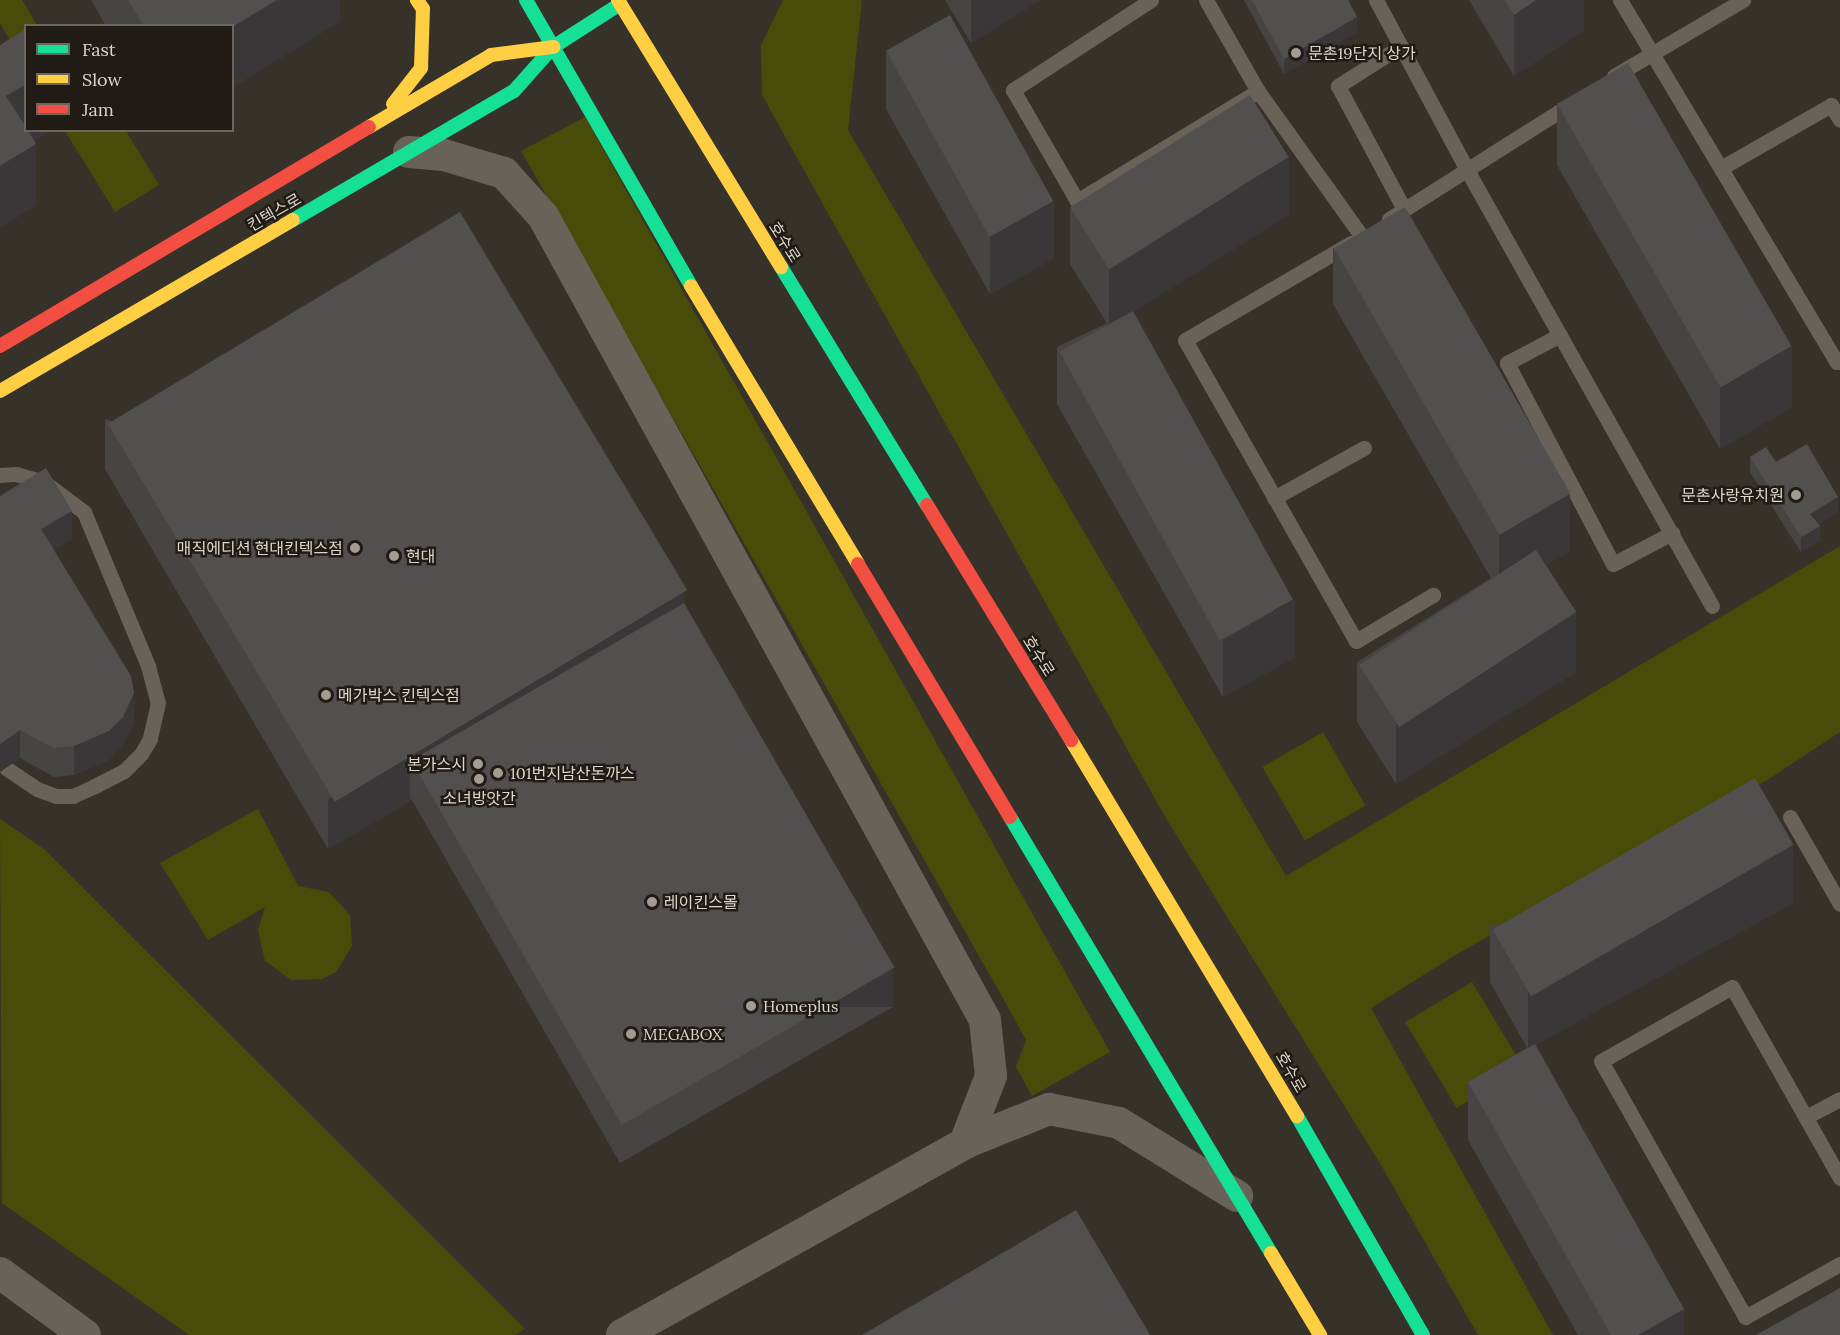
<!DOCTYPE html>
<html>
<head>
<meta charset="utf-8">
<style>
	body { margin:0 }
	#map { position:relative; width:1840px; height:1335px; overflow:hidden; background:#373229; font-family:Lora,"Noto Sans KR",serif }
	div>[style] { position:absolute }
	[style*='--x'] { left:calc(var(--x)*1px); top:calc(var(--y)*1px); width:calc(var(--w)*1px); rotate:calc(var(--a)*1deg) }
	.green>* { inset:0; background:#474c09; transform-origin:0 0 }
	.lane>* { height:15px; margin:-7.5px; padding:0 7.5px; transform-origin:7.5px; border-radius:7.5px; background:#686259 }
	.street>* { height:32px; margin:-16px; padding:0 16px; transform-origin:16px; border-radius:16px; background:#686259 }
	.fast>* { height:14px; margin:-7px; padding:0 7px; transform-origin:7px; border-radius:7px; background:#16e098 }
	.slow>* { height:14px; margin:-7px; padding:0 7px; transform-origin:7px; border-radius:7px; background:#ffcf43 }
	.jam>* { height:14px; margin:-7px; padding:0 7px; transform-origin:7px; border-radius:7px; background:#f24e42 }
	.wall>* { inset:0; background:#474444 }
	.shaded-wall>* { inset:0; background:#393737; transform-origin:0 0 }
	.building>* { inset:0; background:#524f4f; transform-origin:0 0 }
	.dots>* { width:16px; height:16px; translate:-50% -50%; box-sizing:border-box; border:3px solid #201c15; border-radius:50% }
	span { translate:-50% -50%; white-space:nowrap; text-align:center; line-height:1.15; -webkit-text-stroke:5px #201c15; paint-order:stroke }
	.poi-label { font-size:16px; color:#dcd5cb }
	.left { translate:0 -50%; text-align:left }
	.right { translate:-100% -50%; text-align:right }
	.street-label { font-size:16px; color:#dcd5cb }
	.legend { position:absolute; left:24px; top:24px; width:210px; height:108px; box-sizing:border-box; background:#201c15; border:2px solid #6b665e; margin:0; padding:8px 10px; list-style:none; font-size:18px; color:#dcd5cb }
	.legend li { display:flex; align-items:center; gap:12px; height:30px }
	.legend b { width:30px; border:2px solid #6b665e }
</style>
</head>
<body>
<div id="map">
	<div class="green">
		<div style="clip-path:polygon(0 0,22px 0,37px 25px,26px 26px,25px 65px,0 23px)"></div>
		<div style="clip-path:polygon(783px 0,862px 0,848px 130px,1286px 876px,1840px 546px,1840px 732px,1769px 779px,1457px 954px,1371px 1008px,1553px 1335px,1478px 1335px,1381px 1165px,1164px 815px,762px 95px,761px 45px)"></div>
		<div style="clip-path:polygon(585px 117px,1110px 1052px,1032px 1096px,1016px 1067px,1026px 1040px,1004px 1000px,521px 151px)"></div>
		<div style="clip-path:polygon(65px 131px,126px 131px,159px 185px,115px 212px)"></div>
		<div style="left:1323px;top:732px;width:85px;height:70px;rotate:60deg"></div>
		<div style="clip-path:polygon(258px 809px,298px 886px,329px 892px,350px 915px,352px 946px,336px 972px,322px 979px,291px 980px,265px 961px,258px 930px,265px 907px,208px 940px,160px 863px)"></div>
		<div style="clip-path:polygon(0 819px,44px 849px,525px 1329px,515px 1335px,189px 1335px,2px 1203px)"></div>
		<div style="left:1472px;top:982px;width:100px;height:78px;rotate:59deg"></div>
	</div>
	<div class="lane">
		<div style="--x:1151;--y:0;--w:165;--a:146.9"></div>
		<div style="--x:1013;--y:90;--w:128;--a:60"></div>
		<div style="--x:1077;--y:201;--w:212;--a:-31.3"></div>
		<div style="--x:1206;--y:0;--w:105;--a:60.3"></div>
		<div style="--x:1258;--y:91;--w:179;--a:54.5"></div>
		<div style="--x:1376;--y:0;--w:193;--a:61.8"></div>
		<div style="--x:1467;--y:170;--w:500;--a:60.67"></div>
		<div style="--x:1620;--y:0;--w:422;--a:59.1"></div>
		<div style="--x:1837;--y:362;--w:4;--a:-34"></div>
		<div style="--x:1401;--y:46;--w:75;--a:147.6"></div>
		<div style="--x:1338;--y:86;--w:140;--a:61.8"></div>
		<div style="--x:1614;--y:76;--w:150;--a:-30.5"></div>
		<div style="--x:1721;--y:168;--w:127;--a:-29.8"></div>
		<div style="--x:1831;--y:105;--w:17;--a:59"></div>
		<div style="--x:1389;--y:219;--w:219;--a:-32.3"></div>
		<div style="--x:1351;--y:243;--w:192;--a:149.7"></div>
		<div style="--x:1185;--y:340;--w:346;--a:60.4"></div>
		<div style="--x:1356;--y:641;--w:90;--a:-30.9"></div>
		<div style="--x:1560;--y:335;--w:60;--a:152.2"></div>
		<div style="--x:1507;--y:363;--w:227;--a:62.2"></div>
		<div style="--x:1613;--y:564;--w:67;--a:-27.7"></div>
		<div style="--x:0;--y:475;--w:16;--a:-4"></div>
		<div style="--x:16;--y:474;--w:29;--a:16"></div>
		<div style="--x:44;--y:482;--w:50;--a:36.9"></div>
		<div style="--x:84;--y:512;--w:167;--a:67.4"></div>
		<div style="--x:148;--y:666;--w:38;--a:75"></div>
		<div style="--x:158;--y:703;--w:37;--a:103"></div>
		<div style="--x:150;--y:739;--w:17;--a:121"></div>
		<div style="--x:141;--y:754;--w:24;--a:135"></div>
		<div style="--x:124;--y:771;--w:33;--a:153"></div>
		<div style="--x:95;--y:786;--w:24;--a:156"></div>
		<div style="--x:73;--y:796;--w:17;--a:180"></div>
		<div style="--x:56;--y:796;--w:20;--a:-160"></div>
		<div style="--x:37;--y:789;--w:37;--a:-146"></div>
		<div style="--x:1274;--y:498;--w:103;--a:-29.1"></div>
		<div style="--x:1790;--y:817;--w:100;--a:60.1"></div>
		<div style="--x:1806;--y:1117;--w:38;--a:-28"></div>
		<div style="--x:1840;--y:1178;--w:219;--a:-119.5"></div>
		<div style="--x:1732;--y:987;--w:150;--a:150.5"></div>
		<div style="--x:1601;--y:1061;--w:294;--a:60.6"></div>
		<div style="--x:1745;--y:1317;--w:109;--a:-29.2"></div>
	</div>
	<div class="street">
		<div style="--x:409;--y:152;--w:35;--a:5"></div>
		<div style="--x:444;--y:155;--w:63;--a:16.7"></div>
		<div style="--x:504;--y:173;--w:58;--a:47.8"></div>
		<div style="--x:543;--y:216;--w:917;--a:61.2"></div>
		<div style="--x:985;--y:1020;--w:56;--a:83.9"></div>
		<div style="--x:991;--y:1076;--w:72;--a:111.2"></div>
		<div style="--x:0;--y:1273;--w:105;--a:36.1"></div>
		<div style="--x:622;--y:1335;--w:393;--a:-29.2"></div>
		<div style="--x:965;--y:1143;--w:91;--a:-22"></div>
		<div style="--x:1049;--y:1109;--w:71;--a:11.3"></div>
		<div style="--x:1119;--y:1123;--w:139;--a:31.7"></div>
	</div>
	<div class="fast">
		<div style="--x:526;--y:0;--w:330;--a:60"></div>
		<div style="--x:553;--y:47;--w:80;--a:-32.7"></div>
		<div style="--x:293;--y:220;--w:256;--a:-30.3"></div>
		<div style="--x:514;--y:91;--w:59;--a:-48.4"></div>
		<div style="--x:781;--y:267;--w:279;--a:58.5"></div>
		<div style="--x:1010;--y:817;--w:508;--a:59.09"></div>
		<div style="--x:1297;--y:1116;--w:253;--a:60.1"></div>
	</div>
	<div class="slow">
		<div style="--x:618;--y:0;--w:313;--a:58.6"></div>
		<div style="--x:393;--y:104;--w:46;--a:-52.1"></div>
		<div style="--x:421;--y:68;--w:59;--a:-88.1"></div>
		<div style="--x:423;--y:9;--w:11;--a:-124"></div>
		<div style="--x:369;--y:127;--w:142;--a:-30.5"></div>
		<div style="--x:491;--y:55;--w:63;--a:-7.4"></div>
		<div style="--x:691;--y:286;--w:324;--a:59"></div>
		<div style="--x:0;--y:391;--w:339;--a:-30.3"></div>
		<div style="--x:1071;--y:740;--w:439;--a:59"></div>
		<div style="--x:1271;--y:1253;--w:96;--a:59.1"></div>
	</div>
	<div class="jam">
		<div style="--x:0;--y:346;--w:429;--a:-30.7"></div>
		<div style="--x:927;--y:505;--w:276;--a:58.5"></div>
		<div style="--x:858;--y:564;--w:295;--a:59"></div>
	</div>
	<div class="wall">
		<div style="clip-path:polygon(91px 0,340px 0,340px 22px,232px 26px,106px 26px)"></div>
		<div style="clip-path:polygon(945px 0,1040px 0,971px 43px)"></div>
		<div style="clip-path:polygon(1244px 0,1348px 0,1357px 32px,1284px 74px)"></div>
		<div style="clip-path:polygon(1469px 0,1584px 0,1584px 30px,1514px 76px)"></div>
		<div style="clip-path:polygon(886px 51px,1054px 258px,990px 294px,886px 109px)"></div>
		<div style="clip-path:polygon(1557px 104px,1792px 407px,1720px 449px,1557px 165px)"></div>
		<div style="clip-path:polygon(1070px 207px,1289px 214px,1133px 312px,1295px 657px,1223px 697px,1057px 404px,1057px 347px,1107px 323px,1070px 264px)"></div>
		<div style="clip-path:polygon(1333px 247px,1570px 551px,1546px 565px,1576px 672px,1396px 784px,1357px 722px,1357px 662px,1491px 578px,1333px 304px)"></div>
		<div style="clip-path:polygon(105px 419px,684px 603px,893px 1007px,620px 1163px,412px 800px,328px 849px,105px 469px)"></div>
		<div style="clip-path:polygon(1750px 457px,1776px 462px,1838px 512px,1819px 524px,1820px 541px,1801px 552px,1750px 472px)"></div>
		<div style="clip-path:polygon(0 496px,72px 539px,54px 550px,134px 722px,123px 745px,109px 760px,74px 775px,54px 777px,20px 758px,0 772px)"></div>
		<div style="clip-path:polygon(1793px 903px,1535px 1045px,1684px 1335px,1578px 1335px,1468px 1140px,1468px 1082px,1527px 1048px,1490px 982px,1490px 925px)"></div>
	</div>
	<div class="shaded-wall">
		<div style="clip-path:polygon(277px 0,340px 0,340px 22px,232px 88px,232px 27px)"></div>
		<div style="clip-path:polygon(971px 0,1040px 0,971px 43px)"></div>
		<div style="clip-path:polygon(1536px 0,1584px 0,1584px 30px,1514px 76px,1514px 15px)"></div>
		<div style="clip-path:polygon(1357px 17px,1357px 32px,1284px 74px,1284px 59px)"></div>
		<div style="clip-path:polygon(26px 84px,26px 130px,49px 130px,49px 132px,6px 158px,6px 96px)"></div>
		<div style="clip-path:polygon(36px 144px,36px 206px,0 228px,0 166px)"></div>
		<div style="clip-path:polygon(1289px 157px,1289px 214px,1109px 327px,1109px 270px)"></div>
		<div style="clip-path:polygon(1054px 201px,1054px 258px,990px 294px,990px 237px)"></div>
		<div style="clip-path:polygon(1792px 346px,1792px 407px,1720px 449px,1720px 388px)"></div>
		<div style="clip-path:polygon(1570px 494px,1570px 551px,1499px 592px,1499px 535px)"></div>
		<div style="clip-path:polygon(1838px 497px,1838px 512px,1810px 529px,1810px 514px)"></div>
		<div style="clip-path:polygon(72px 511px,72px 539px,41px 558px,41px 529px)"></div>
		<div style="clip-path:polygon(1820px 526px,1820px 541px,1801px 552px,1801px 537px)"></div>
		<div style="clip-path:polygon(684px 592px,684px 642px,410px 759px,410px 798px,412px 800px,328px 849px,328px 799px)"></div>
		<div style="clip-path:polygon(1295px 599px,1295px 657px,1223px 697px,1223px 640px)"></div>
		<div style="clip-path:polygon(1576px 612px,1576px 672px,1396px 784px,1396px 724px)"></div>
		<div style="clip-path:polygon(134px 693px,134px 722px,123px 745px,109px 760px,74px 775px,74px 746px)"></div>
		<div style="clip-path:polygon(20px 730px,20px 758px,0 772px,0 744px)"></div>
		<div style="clip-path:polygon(1793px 845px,1793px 903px,1528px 1049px,1528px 992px)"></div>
		<div style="left:893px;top:968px;width:39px;height:314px;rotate:90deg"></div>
		<div style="clip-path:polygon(1684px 1309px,1684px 1335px,1638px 1335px)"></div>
	</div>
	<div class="building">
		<div style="clip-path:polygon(128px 0,277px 0,232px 27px,232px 26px,144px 26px)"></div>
		<div style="clip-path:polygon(1252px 0,1348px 0,1357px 17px,1284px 59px)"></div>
		<div style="clip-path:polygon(1505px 0,1536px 0,1514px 15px)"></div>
		<div style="left:950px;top:15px;width:213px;height:73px;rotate:61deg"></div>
		<div style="clip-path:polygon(24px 30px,26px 32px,26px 84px,6px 96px,26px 127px,26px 130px,28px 130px,36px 144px,0 166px,0 45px)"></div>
		<div style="left:1628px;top:63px;width:327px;height:82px;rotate:60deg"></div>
		<div style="left:1250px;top:95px;width:73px;height:212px;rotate:58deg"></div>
		<div style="left:1405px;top:207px;width:331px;height:82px;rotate:60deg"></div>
		<div style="left:460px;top:212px;width:441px;height:411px;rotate:59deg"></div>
		<div style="left:1133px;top:311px;width:330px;height:84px;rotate:61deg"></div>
		<div style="clip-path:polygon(1807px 444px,1838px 497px,1810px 514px,1820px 526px,1801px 537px,1750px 457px,1766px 447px,1776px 462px)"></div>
		<div style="clip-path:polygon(46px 468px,72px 511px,41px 529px,131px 676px,134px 693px,123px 717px,109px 731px,74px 746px,54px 748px,20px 730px,0 744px,0 496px)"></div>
		<div style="left:1536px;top:550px;width:74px;height:211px;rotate:57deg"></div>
		<div style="left:684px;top:603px;width:421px;height:315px;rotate:60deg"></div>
		<div style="left:1755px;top:778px;width:77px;height:303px;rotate:60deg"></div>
		<div style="clip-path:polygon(1535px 1044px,1684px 1309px,1638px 1335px,1611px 1335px,1468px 1082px)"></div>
		<div style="clip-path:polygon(1076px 1210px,1150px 1335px,862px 1335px)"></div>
		<div style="clip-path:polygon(1840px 1288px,1840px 1335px,1756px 1335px)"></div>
	</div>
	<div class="dots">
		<div style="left:1296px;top:53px;background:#a29c92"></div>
		<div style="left:1796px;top:495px;background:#a29c92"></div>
		<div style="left:355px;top:548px;background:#a29c92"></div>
		<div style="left:394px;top:556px;background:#a29c92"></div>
		<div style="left:326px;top:695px;background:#a29c92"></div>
		<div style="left:478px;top:764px;background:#a29c92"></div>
		<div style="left:498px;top:773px;background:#a29c92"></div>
		<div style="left:479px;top:779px;background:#a29c92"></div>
		<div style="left:652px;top:902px;background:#a29c92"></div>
		<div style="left:751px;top:1006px;background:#a29c92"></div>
		<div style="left:631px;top:1034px;background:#a29c92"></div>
	</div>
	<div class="poi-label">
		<span class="left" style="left:1308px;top:53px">문촌19단지 상가</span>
		<span class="right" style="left:1784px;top:495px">문촌사랑유치원</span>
		<span class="right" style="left:343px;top:548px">매직에디션 현대킨텍스점</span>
		<span class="left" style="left:406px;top:556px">현대</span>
		<span class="left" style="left:338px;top:695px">메가박스 킨텍스점</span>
		<span class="right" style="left:466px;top:764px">본가스시</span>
		<span class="left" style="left:510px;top:773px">101번지남산돈까스</span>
		<span style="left:479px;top:798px">소녀방앗간</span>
		<span class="left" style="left:664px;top:902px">레이킨스몰</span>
		<span class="left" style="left:763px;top:1006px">Homeplus</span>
		<span class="left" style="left:643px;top:1034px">MEGABOX</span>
	</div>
	<div class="street-label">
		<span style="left:274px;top:212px;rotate:-30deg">킨텍스로</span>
		<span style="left:785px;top:242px;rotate:58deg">호수로</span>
		<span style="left:1039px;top:656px;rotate:58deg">호수로</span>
		<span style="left:1291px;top:1072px;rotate:60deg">호수로</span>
	</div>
	<ul class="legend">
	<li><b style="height:8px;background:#16e098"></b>Fast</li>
	<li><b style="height:8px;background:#ffcf43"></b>Slow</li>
	<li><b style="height:8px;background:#f24e42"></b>Jam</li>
	</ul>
</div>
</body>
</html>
